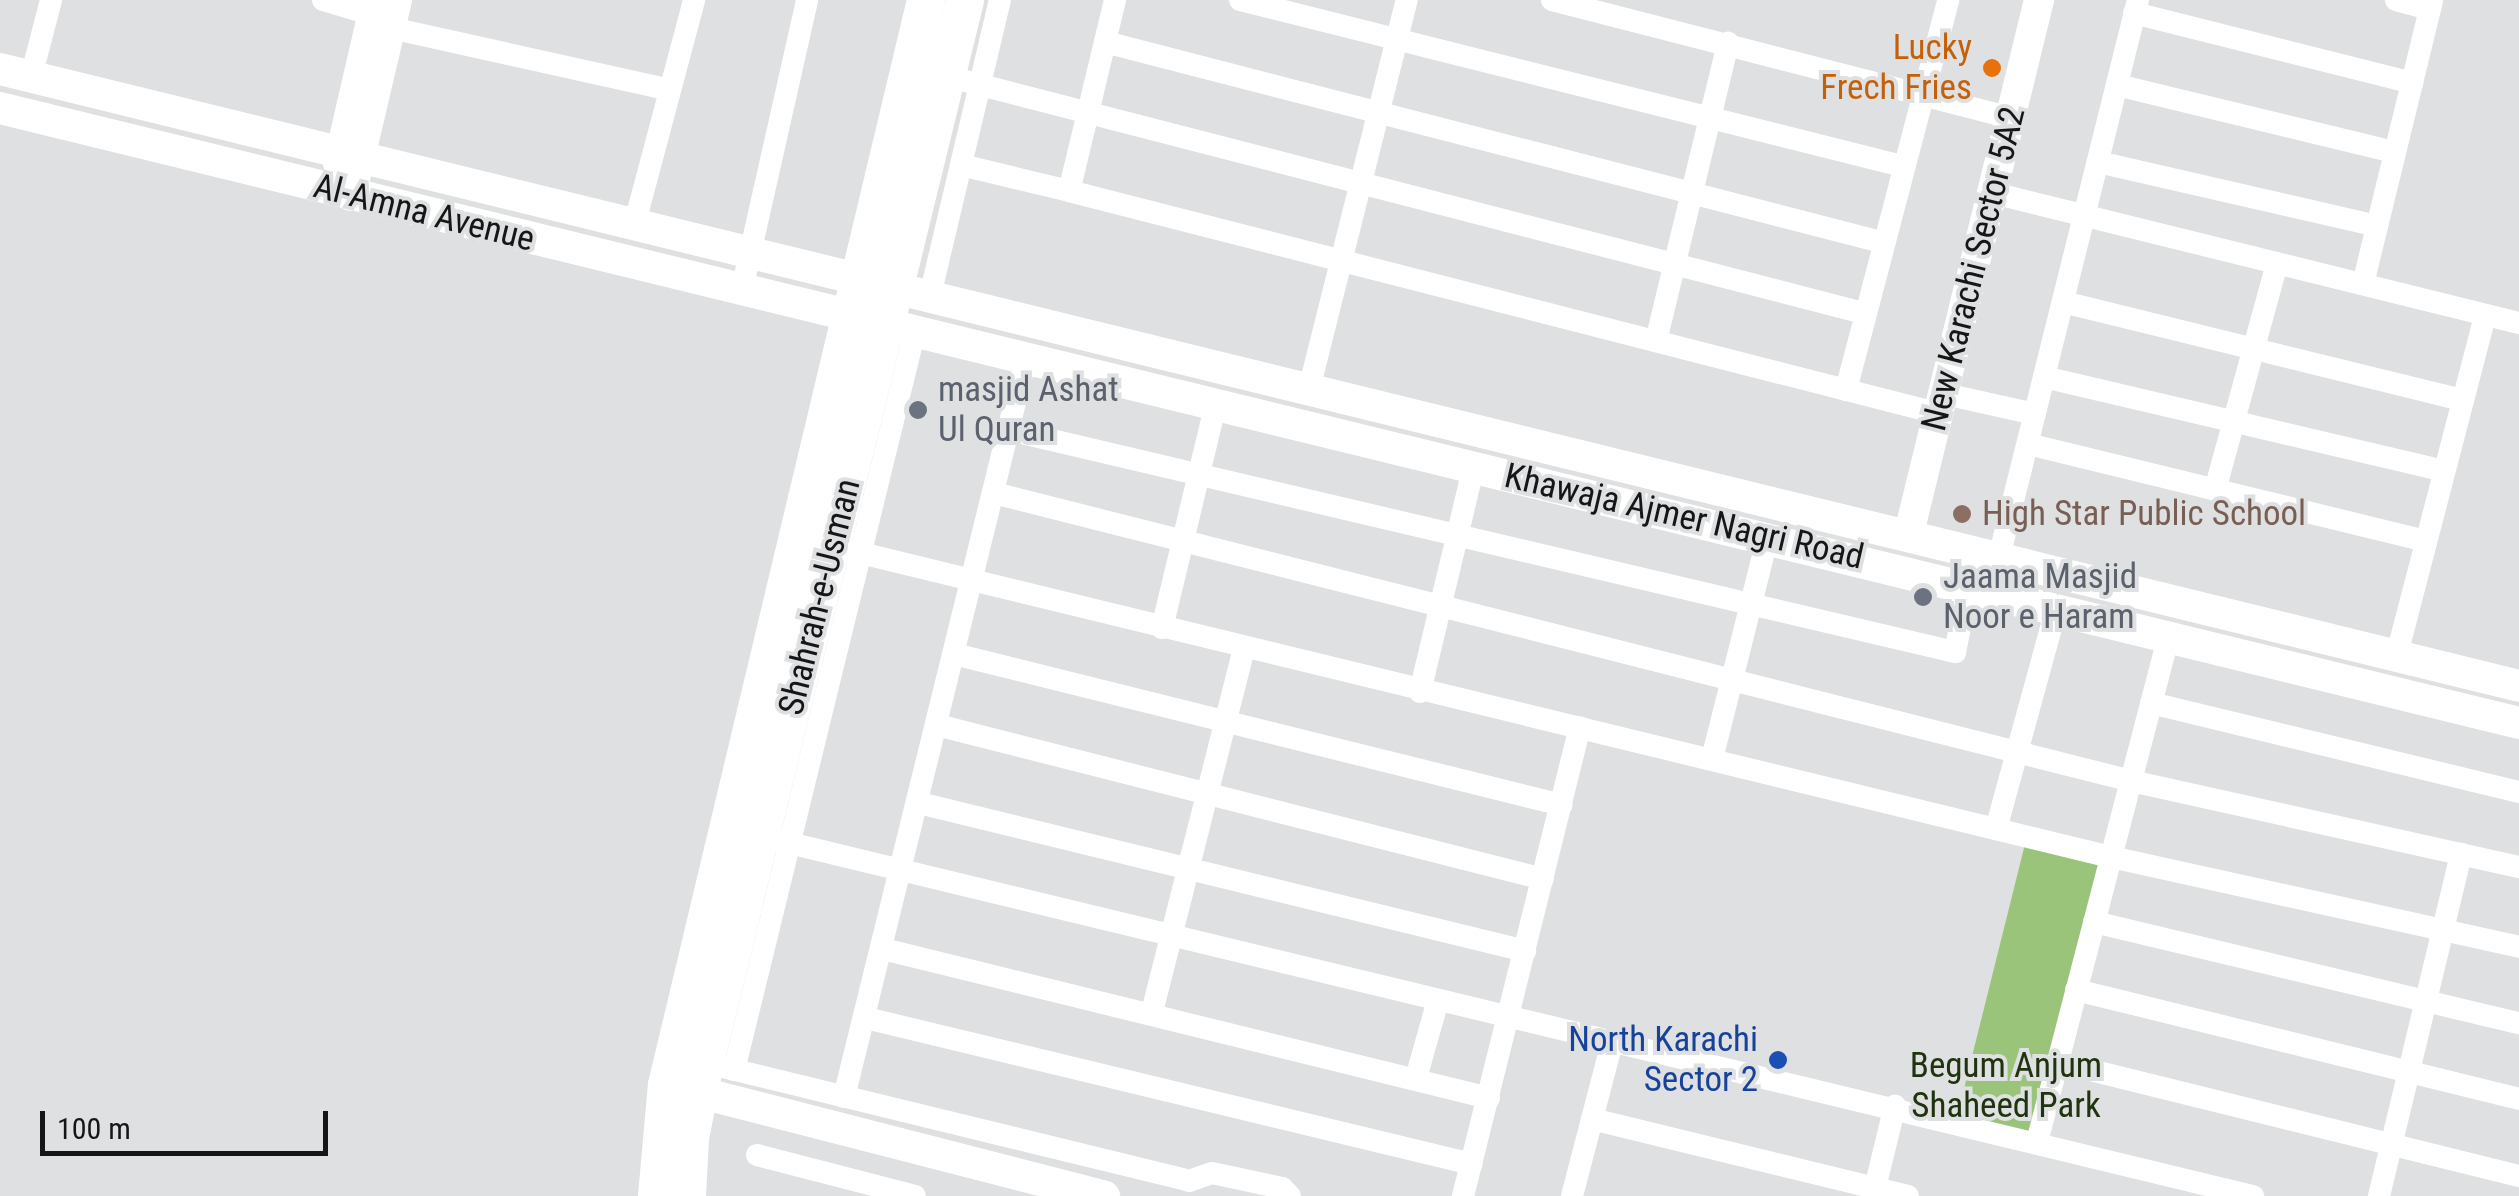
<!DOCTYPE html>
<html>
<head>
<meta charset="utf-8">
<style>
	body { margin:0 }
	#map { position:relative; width:2519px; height:1196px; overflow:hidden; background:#dee0e1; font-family:"Roboto Condensed",sans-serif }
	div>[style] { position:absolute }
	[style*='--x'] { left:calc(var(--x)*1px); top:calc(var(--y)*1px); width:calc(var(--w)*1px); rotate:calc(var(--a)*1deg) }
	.green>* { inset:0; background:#9ac479; transform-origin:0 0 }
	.minor>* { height:22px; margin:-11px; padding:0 11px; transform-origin:11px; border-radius:11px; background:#fff }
	.tertiary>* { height:30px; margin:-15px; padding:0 15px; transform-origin:15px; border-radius:15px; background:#fff }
	.secondary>* { height:32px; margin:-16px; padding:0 16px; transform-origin:16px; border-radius:16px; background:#fff }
	.primary>* { height:38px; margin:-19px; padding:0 19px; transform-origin:19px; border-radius:19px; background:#fff }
	.dots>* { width:28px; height:28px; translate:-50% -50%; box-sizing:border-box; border:5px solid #dee0e1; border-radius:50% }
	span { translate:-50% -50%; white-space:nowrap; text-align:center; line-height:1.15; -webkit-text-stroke:8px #dee0e1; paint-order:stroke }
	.food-label { font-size:35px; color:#c56008 }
	.right { translate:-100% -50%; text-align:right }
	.street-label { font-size:35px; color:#161617 }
	.worship-label { font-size:35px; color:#5b616d }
	.left { translate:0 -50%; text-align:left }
	.education-label { font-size:35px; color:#785e54 }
	.transit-label { font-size:35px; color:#164399 }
	.park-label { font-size:35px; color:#20330f }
	.scale { position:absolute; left:40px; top:1111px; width:288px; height:45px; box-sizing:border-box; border:5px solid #161617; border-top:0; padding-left:12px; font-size:30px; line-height:35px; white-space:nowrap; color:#161617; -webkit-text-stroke:8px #dee0e1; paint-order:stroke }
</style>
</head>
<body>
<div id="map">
	<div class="green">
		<div style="left:2027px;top:836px;width:87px;height:294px;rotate:14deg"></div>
	</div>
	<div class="minor">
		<div style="--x:323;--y:0;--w:49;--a:16.6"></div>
		<div style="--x:1115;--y:0;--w:196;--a:103.5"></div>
		<div style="--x:1069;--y:191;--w:899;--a:14.36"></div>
		<div style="--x:1240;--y:0;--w:682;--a:14.08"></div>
		<div style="--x:1552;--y:0;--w:474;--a:14.4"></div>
		<div style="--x:2396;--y:0;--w:35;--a:15"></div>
		<div style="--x:2134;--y:13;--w:287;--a:14.1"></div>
		<div style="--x:391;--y:28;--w:283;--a:12.5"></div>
		<div style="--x:1105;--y:42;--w:801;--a:14.45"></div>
		<div style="--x:946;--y:76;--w:948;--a:14.48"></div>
		<div style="--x:31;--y:77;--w:80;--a:-75.4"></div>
		<div style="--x:2117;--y:85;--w:286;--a:13.6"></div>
		<div style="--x:2098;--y:162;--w:286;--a:12.9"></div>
		<div style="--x:961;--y:165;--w:111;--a:13.5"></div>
		<div style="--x:1993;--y:193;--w:542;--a:13.88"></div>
		<div style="--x:634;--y:226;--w:233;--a:-75.1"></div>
		<div style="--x:2363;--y:284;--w:292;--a:-76.3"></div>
		<div style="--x:742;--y:289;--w:296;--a:-77.3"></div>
		<div style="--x:929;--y:300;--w:308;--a:-76.7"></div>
		<div style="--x:2063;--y:302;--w:412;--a:13.8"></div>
		<div style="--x:1656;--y:341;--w:307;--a:-76.4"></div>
		<div style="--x:2044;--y:377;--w:411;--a:13.2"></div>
		<div style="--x:1309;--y:389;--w:401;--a:-75.9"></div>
		<div style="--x:1846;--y:390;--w:403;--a:-75.3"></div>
		<div style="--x:1945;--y:394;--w:92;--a:12.5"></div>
		<div style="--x:1009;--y:430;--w:972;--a:13.21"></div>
		<div style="--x:1955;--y:652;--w:69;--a:-78.4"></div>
		<div style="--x:2028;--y:444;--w:409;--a:13.7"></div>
		<div style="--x:2215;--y:490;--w:235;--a:-74.7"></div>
		<div style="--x:994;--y:493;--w:1173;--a:14.21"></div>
		<div style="--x:2131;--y:781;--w:397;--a:12.5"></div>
		<div style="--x:832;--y:546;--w:1316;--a:13.67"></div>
		<div style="--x:2111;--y:857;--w:418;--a:12.4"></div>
		<div style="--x:1999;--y:557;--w:574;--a:-75.99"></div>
		<div style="--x:1162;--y:628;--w:226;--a:-76.5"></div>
		<div style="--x:954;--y:654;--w:626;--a:13.95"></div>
		<div style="--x:2397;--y:654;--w:350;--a:-75.4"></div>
		<div style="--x:1420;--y:692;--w:229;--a:-76.6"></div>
		<div style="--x:2151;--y:703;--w:379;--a:13.6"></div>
		<div style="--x:937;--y:725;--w:625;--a:14.26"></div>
		<div style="--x:1712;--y:759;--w:230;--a:-75.9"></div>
		<div style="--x:919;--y:803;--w:624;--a:13.72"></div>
		<div style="--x:1996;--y:829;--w:228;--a:-74.7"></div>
		<div style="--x:760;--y:836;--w:1536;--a:13.56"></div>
		<div style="--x:2094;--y:922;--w:437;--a:13.4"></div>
		<div style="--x:883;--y:949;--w:624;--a:13.81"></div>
		<div style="--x:2076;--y:990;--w:456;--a:13.8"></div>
		<div style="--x:1152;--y:1012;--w:374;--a:-75.8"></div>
		<div style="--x:866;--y:1018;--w:623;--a:13.55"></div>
		<div style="--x:2058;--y:1062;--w:475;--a:13.9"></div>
		<div style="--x:723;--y:1067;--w:480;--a:13.7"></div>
		<div style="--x:1189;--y:1181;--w:24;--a:-19"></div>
		<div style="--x:1212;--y:1173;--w:72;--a:12.1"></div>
		<div style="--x:1282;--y:1188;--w:11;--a:45"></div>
		<div style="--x:734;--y:1070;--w:757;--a:-76.24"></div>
		<div style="--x:1416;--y:1078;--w:77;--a:-74.2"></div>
		<div style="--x:844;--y:1097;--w:757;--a:-76.17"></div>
		<div style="--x:1592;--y:1119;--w:325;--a:13.7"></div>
		<div style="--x:2037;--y:1142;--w:524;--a:-75.41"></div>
		<div style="--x:757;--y:1155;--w:163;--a:14.5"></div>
		<div style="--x:1463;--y:1196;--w:483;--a:-76"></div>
		<div style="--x:1572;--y:1196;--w:159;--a:-75.4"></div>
		<div style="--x:1873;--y:1196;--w:93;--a:-76.3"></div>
		<div style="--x:2379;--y:1196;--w:352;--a:-76.5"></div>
	</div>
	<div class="tertiary">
		<div style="--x:338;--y:164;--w:168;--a:-77"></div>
		<div style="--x:351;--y:196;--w:201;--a:-76.8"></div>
		<div style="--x:1908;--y:537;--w:553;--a:-76.29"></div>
	</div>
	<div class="secondary">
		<div style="--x:0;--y:69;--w:2593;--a:13.76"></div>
		<div style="--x:0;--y:108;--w:2593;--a:13.72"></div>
		<div style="--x:678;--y:1087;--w:440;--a:14.4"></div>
	</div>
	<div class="primary">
		<div style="--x:657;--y:1196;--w:111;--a:-84.9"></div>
		<div style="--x:667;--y:1085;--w:1115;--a:-76.57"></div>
		<div style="--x:687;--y:1196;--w:58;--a:-87"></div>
		<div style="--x:690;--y:1138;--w:77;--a:-78.8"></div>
		<div style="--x:705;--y:1062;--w:1093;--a:-76.24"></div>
	</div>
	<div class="dots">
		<div style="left:1992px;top:68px;background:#e8710a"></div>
		<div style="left:918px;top:410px;background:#6b7280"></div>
		<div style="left:1962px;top:514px;background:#8d6e63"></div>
		<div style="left:1923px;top:597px;background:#6b7280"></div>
		<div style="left:1778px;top:1060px;background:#1a4fb4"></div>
	</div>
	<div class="food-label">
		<span class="right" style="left:1972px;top:68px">Lucky<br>Frech Fries</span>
	</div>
	<div class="street-label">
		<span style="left:424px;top:213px;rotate:14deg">Al-Amna Avenue</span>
		<span style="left:1974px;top:269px;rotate:-76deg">New Karachi Sector 5A2</span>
		<span style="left:1684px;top:517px;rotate:13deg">Khawaja Ajmer Nagri Road</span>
		<span style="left:820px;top:597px;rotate:-76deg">Shahrah-e-Usman</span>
	</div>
	<div class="worship-label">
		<span class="left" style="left:938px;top:410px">masjid Ashat<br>Ul Quran</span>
		<span class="left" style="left:1943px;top:597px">Jaama Masjid<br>Noor e Haram</span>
	</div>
	<div class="education-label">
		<span class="left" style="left:1982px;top:514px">High Star Public School</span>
	</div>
	<div class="transit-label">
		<span class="right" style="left:1758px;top:1060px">North Karachi<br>Sector 2</span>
	</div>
	<div class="park-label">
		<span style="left:2006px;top:1086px">Begum Anjum<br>Shaheed Park</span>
	</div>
	<div class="scale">100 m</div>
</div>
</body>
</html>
